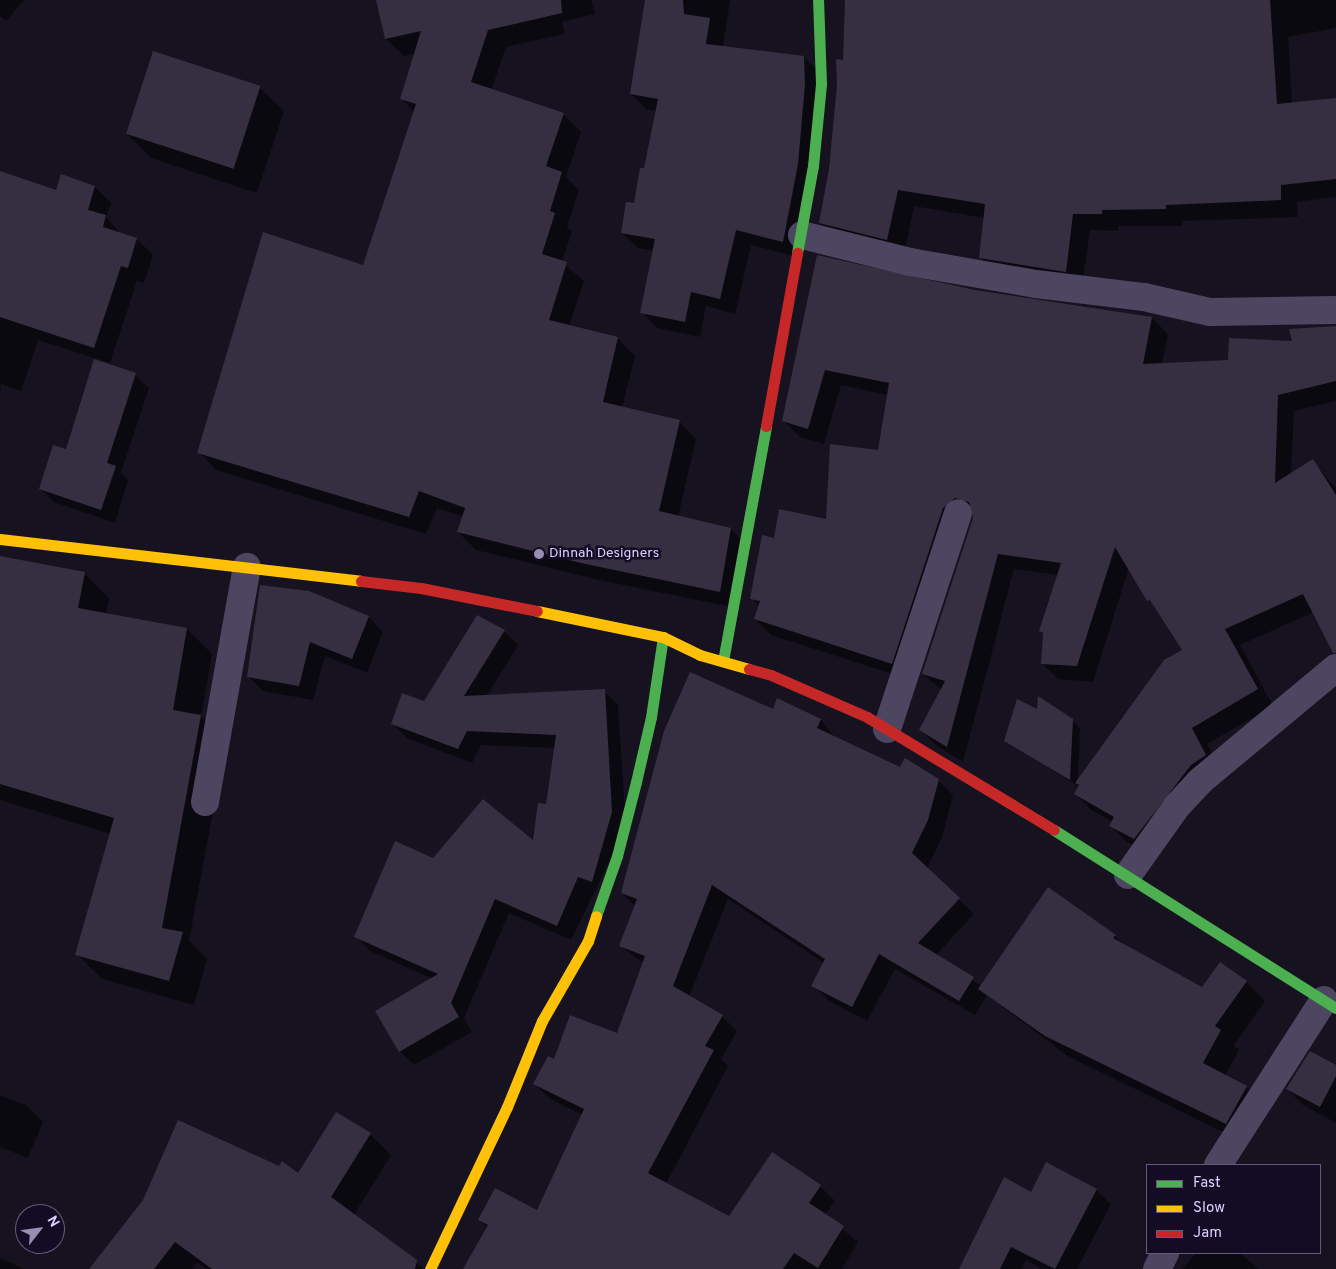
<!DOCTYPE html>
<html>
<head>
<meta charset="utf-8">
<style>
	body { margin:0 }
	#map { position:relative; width:1336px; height:1269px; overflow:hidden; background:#16121f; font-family:Overpass,sans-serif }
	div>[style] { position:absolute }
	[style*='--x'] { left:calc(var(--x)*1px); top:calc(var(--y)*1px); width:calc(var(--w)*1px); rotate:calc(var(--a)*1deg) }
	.shadow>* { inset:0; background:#0007 }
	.building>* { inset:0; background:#362f42; transform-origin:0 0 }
	.street>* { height:28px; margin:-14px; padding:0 14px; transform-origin:14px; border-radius:14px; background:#4c4661 }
	.fast>* { height:11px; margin:-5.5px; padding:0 5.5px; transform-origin:5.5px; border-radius:5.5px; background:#4caf50 }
	.slow>* { height:11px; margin:-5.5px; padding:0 5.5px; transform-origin:5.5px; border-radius:5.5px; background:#ffc107 }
	.jam>* { height:11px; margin:-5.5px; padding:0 5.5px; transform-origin:5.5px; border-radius:5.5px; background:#c62828 }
	.dots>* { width:14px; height:14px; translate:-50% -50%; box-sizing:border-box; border:2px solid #140c25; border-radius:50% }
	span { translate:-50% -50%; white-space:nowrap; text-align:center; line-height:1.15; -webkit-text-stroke:5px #140c25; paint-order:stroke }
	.poi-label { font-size:14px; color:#ddd0ff }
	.left { translate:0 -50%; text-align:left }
	.legend { position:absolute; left:1146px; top:1164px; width:175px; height:90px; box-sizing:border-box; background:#140c25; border:1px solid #645a7c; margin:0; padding:6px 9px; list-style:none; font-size:15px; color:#ddd0ff }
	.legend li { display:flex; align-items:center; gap:10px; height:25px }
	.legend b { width:25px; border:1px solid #645a7c }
	.north { position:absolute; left:15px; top:1204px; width:50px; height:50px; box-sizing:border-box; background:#140c25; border:1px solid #645a7c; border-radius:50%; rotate:60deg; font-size:14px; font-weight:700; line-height:20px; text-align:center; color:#ddd0ff }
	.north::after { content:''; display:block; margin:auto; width:18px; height:22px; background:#978eb1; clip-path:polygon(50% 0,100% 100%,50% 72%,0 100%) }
</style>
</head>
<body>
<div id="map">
	<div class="shadow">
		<div style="clip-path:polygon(0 0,24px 0,6px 21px,0 16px)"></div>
		<div style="clip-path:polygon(377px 0,591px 0,595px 14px,562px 22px,565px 34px,506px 47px,491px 91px,563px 114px,581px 132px,566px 177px,579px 190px,567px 227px,572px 231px,562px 262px,584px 281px,569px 326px,617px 338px,635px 356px,622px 408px,679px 421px,696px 439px,678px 517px,731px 529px,748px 547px,737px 608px,599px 580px,476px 550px,458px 532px,463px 517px,437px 508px,426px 534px,216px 470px,199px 452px,364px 267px,414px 112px,401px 98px,415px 54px,404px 56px,386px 39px)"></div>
		<div style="clip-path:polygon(646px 0,730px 0,723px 47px,804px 57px,819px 72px,798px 257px,751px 245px,735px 314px,706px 306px,700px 337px,657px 328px,642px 312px,654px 251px,638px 248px,622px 233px,635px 205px,645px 170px,657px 111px,646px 109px,631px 94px)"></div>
		<div style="clip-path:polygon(846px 0,1336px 0,1336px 28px,1288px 37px,1292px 104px,1336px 99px,1336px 197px,1297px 202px,1298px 217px,1182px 221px,1182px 226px,1118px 226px,1118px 231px,1090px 230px,1082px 288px,997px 274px,980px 258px,984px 218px,914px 206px,904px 256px,837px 239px,820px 223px,844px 62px)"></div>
		<div style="clip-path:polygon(259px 87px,284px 111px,257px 193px,151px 158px,127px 134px)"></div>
		<div style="clip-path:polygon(0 172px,56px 191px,61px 176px,95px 187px,111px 203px,106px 217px,121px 234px,137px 239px,153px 255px,144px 283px,137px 281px,110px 363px,38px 340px,21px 391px,1px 384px,0 393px)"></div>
		<div style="clip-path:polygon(818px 256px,975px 292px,1152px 318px,1168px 334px,1162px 364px,1229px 361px,1293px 343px,1290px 330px,1336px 327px,1336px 401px,1294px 411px,1291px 474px,1312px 460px,1336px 488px,1336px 654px,1314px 612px,1240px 645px,1273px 706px,1207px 744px,1222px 772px,1151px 855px,1127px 842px,1111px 826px,1113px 822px,1091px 810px,1075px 793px,1079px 787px,1005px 740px,1038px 711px,1072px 720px,1080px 728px,1078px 781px,1184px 650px,1129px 568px,1093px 682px,1058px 679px,1042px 663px,1044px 635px,1040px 631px,1058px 575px,1014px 569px,963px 762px,937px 746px,921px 730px,942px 690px,923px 674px,974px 518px,973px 512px,959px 524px,908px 679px,771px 635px,755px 619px,759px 606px,752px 598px,774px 539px,827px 521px,879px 452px,888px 395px,841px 385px,824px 444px,800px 437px,784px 421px)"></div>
		<div style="clip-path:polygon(135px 375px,149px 388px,121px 473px,128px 480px,115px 523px,54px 502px,41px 489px,66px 451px)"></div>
		<div style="clip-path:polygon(0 558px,84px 573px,109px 598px,106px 615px,187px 629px,212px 654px,201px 716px,226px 741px,189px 941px,207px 959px,194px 1005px,102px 979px,77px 954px,111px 834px,0 800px)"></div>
		<div style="clip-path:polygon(309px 592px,369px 617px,383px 632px,367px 673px,325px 656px,313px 700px,263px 691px,248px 676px)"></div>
		<div style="clip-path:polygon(504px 631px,518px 645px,487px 696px,604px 691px,618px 705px,626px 827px,571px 940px,509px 913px,464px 1018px,472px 1032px,414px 1065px,400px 1051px,433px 979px,370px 951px,356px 936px,433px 860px,534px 842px,547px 806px,555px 748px,481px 745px,472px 763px,407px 738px,393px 724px,425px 703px)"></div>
		<div style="clip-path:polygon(778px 700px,821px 720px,835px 738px,901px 769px,938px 780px,953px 795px,943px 835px,927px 869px,974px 914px,936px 955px,981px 986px,1115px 936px,1127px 947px,1203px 988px,1246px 982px,1265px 1001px,1234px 1045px,1239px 1050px,1225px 1076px,1246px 1087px,1265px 1106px,1245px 1143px,1066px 1055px,987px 995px,975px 1015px,895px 969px,867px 1021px,828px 1000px,813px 985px,824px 963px,728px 899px,689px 997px,722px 1016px,737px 1031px,721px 1059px,728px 1066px,666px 1184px,729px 1218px,820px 1186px,835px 1201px,825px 1215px,858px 1242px,842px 1269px,464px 1269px,488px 1228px,479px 1220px,538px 1212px,583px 1115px,550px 1099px,535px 1084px,554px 1061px,618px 1034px,644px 964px,621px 946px,635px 906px,622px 893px,773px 711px)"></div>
		<div style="clip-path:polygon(1336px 1066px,1336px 1123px,1303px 1105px,1287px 1089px)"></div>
		<div style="clip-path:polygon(0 1095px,26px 1105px,43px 1122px,28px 1158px,0 1147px)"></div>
		<div style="clip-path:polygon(370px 1134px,391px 1155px,354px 1215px,423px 1269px,206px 1269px,197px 1262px,192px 1269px,91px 1269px,298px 1175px)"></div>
		<div style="clip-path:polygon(1096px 1190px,1111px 1204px,1077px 1269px,1042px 1269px,1026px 1260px,1021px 1269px,961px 1269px,1031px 1193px)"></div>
		<div style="clip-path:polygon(1196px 1253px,1240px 1253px,1259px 1269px,1183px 1269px)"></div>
		<div style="clip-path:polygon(0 1258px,24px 1269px,0 1269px)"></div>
	</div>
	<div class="building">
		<div style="clip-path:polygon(376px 0,561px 0,562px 13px,488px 30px,471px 82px,564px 113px,546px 166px,562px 172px,550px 211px,555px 213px,542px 254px,567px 262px,549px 320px,618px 337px,603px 402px,680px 420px,659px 511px,731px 528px,720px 592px,581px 563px,457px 532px,465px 508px,419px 491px,409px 517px,197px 453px,263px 232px,363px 265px,416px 104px,400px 99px,421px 31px,385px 39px)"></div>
		<div style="clip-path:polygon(645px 0,683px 0,684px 14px,710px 18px,706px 44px,804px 56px,805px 84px,798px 164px,783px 242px,736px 230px,720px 299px,691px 292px,685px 322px,640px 313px,655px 239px,621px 233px,626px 202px,634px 203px,640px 168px,644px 168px,658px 99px,630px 94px)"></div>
		<div style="clip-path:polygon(845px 0,1270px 0,1277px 104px,1336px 98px,1336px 179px,1281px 185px,1281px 200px,1166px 205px,1166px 209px,1102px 210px,1102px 214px,1073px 214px,1066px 272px,979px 258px,985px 204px,898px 190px,887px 240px,819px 223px,829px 168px,837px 85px,836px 59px,843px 60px)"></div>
		<div style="left:153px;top:51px;width:113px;height:87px;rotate:18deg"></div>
		<div style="clip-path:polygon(0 171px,56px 190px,61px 174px,95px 186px,88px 210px,106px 215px,103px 227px,137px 238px,128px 268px,121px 266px,94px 348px,0 317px)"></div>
		<div style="clip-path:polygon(817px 255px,975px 290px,1152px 317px,1143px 364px,1228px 360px,1229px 338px,1292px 341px,1289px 329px,1336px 326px,1336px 381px,1278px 395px,1275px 483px,1313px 459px,1336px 495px,1336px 653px,1333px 653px,1303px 594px,1225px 629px,1258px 689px,1192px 728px,1206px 755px,1191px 765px,1134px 839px,1109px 826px,1114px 817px,1074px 794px,1079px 785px,1075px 783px,1164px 660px,1182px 650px,1150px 600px,1147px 601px,1115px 547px,1077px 666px,1041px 664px,1043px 633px,1039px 631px,1061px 563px,998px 554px,947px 747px,919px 730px,945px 681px,922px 674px,973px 518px,969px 502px,955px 498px,943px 508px,892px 664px,754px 619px,760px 601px,750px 599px,762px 535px,774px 538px,779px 509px,826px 519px,830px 444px,878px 450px,889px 383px,825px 370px,808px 429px,782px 421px)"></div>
		<div style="clip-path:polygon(94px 359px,136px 373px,107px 463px,116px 466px,101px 510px,39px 489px,53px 445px,66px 449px)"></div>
		<div style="clip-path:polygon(0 556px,85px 572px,78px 608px,187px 628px,173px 710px,201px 715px,162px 928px,183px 932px,169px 981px,75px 955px,114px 818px,0 784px)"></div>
		<div style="clip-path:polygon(260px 585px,309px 591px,369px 616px,352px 659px,310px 642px,299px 686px,247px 677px)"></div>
		<div style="clip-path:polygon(477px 615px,505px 630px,464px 696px,605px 689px,612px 812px,592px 882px,578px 877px,557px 926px,495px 899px,451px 1003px,459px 1017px,399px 1052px,375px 1011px,438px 974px,354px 937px,395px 841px,433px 858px,483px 799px,533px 840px,538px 803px,546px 804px,556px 735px,467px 731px,458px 749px,391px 724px,402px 693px,424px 701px)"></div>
		<div style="clip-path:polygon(690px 672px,773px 709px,777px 698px,821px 719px,817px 728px,900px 767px,905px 758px,939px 779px,928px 820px,912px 853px,960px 898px,918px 943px,974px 977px,959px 1001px,879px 954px,852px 1007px,811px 986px,825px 959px,712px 885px,673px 986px,723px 1015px,705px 1046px,714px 1050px,648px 1173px,729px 1216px,772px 1152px,821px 1185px,809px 1203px,844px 1226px,818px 1268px,794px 1253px,783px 1269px,463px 1269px,488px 1225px,478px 1220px,495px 1188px,537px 1210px,584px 1109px,533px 1084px,548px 1056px,554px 1059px,570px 1015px,617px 1033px,645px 956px,619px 946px,637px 899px,621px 893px,664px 731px)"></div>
		<div style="clip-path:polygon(1038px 696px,1073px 719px,1070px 780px,1004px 741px,1017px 699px,1037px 709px)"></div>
		<div style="clip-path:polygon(1048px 887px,1116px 935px,1113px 938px,1202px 987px,1220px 962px,1247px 981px,1215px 1026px,1221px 1030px,1203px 1063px,1247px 1086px,1226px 1124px,1045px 1036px,978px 989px)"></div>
		<div style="clip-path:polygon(1310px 1051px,1336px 1065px,1336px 1076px,1320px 1107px,1286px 1089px)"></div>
		<div style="clip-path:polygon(336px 1112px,371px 1133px,331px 1197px,417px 1260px,415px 1269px,212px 1269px,175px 1242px,154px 1269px,89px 1269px,143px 1200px,178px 1120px,279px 1166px,282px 1161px,298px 1173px)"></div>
		<div style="clip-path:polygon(1046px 1162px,1097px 1189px,1055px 1269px,1011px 1247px,1000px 1269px,959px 1269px,1004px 1177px,1031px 1192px)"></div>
	</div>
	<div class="street">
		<div style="--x:802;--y:235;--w:111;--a:14"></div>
		<div style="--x:910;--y:262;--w:128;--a:9.9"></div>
		<div style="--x:1036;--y:284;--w:109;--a:6.9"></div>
		<div style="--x:1144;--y:297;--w:68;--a:12.8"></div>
		<div style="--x:1210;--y:312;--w:126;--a:-0.9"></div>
		<div style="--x:887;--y:729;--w:227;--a:-71.8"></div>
		<div style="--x:205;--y:802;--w:239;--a:-79.9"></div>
		<div style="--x:1128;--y:875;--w:85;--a:-54.6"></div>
		<div style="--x:1177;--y:806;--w:33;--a:-47"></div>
		<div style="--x:1199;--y:782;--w:178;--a:-39.8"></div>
		<div style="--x:1218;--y:1165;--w:196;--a:-57.3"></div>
		<div style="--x:1157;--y:1269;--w:18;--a:-63"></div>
	</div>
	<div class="fast">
		<div style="--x:797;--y:253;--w:88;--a:-79.6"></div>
		<div style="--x:813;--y:166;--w:82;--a:-84.4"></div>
		<div style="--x:821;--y:84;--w:84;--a:-92"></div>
		<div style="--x:723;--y:661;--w:239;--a:-79.6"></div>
		<div style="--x:1054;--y:830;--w:333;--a:32.3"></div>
		<div style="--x:596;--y:916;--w:64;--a:-70.7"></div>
		<div style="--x:617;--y:856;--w:76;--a:-75.6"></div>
		<div style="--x:636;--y:782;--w:67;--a:-77"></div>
		<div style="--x:651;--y:717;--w:81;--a:-81.5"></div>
	</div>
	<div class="slow">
		<div style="--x:0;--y:539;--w:363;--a:6.6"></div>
		<div style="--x:537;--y:611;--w:129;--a:11.7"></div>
		<div style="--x:663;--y:637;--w:41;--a:25.9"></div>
		<div style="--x:700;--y:655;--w:51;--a:15.9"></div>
		<div style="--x:430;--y:1269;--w:179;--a:-64.6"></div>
		<div style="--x:507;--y:1107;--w:93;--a:-67.9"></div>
		<div style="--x:542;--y:1021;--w:92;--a:-60.1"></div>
		<div style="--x:588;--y:941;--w:26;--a:-72"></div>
	</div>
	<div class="jam">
		<div style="--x:766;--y:426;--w:176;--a:-79.8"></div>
		<div style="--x:361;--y:581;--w:60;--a:6.7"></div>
		<div style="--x:421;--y:588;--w:118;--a:11.2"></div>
		<div style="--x:749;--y:669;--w:23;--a:15"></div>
		<div style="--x:771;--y:675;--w:105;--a:23.6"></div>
		<div style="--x:867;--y:717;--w:218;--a:31.1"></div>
	</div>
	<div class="dots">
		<div style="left:539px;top:554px;background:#978eb1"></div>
	</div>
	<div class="poi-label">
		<span class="left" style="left:549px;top:554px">Dinnah Designers</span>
	</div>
	<ul class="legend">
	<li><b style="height:6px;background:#4caf50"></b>Fast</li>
	<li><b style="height:6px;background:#ffc107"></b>Slow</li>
	<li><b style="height:6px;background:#c62828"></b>Jam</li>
	</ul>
	<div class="north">N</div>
</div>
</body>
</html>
